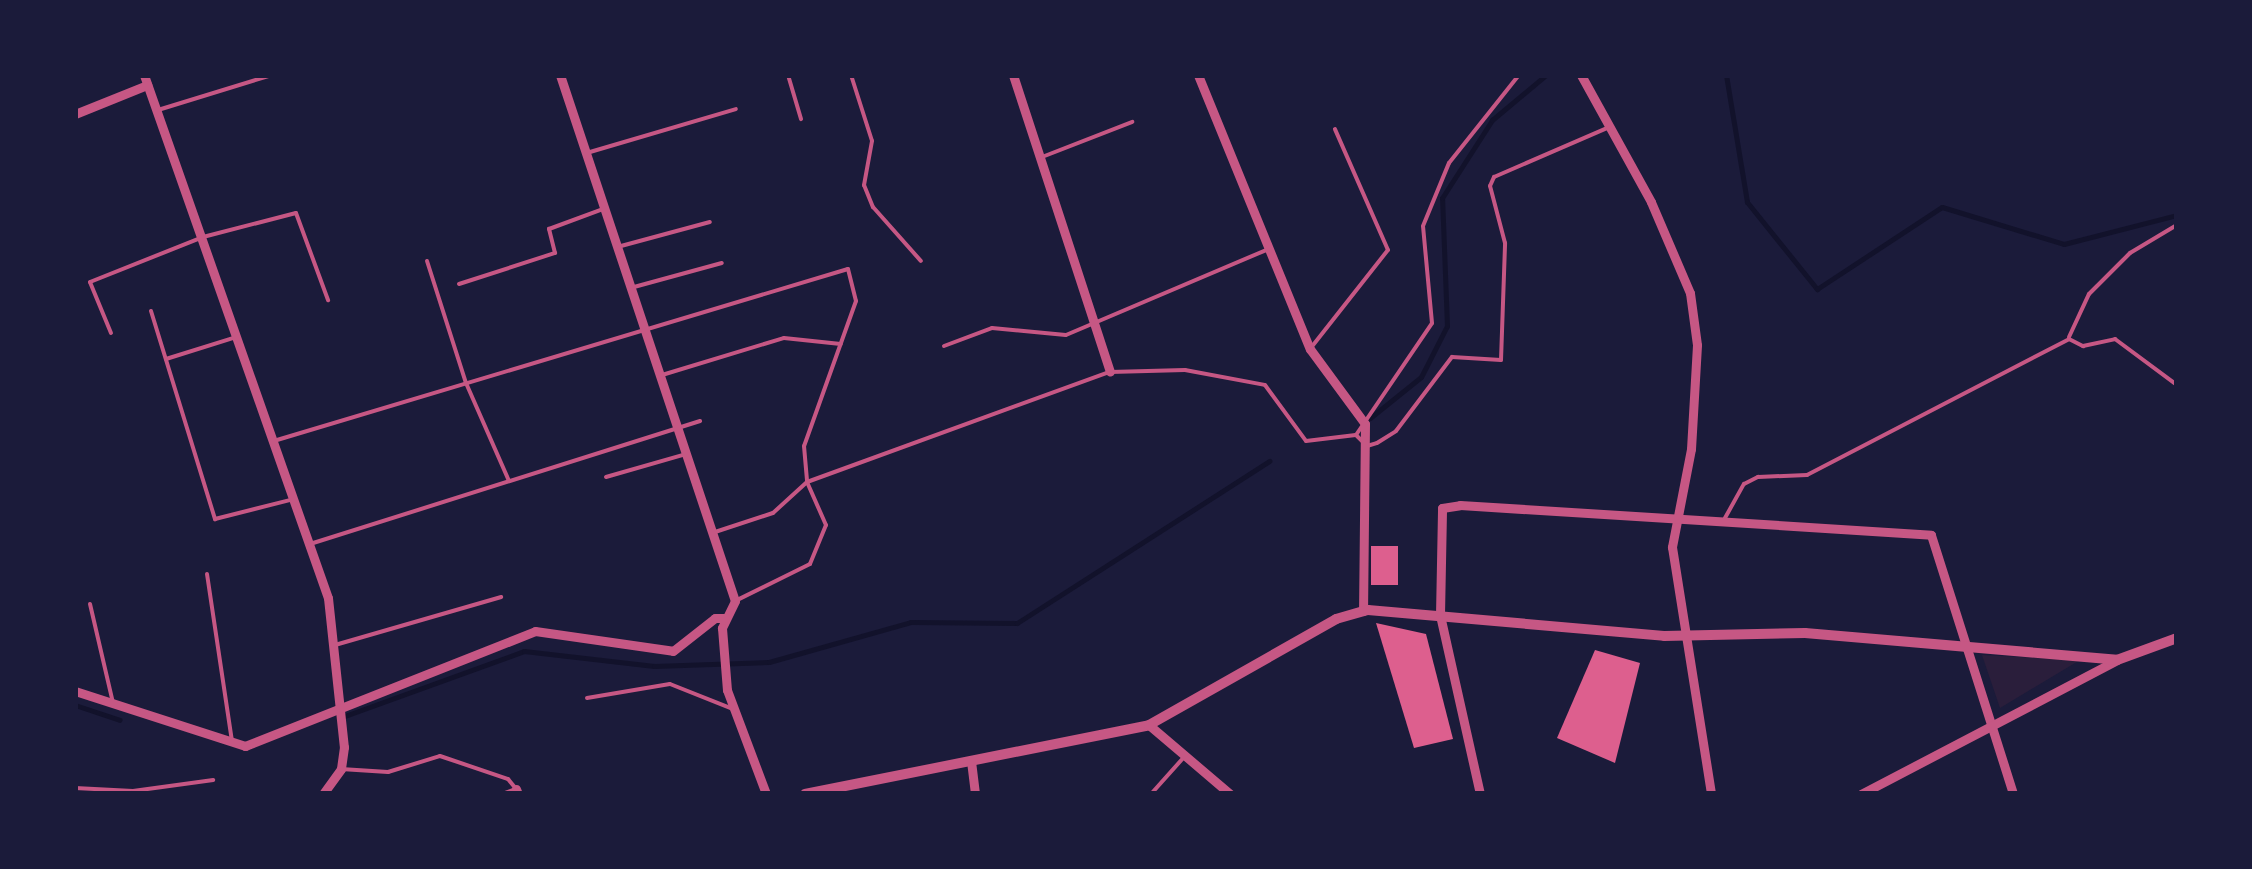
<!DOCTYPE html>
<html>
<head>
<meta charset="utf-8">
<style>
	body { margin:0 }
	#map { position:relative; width:2252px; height:869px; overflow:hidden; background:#1b1b3a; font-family:Manrope,sans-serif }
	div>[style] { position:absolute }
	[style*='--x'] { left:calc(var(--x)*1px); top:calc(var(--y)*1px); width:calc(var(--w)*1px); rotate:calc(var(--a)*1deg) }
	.green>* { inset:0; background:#2a1e3b }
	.stream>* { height:5px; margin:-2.5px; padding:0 2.5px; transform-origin:2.5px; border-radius:2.5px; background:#12122b }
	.building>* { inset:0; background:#dd5f8e; transform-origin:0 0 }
	.service>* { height:4px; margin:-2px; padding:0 2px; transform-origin:2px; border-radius:2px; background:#c65784 }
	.minor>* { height:9px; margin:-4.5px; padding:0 4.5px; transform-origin:4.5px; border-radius:4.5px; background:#c65784 }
	.tertiary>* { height:10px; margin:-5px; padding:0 5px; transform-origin:5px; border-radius:5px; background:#c65784 }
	span { translate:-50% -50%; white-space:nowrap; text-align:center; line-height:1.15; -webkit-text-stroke:8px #1b1b3a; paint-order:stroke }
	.frame { position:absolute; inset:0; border:78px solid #1b1b3a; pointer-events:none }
</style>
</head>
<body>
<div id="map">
	<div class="green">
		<div style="clip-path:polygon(1982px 655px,2080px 660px,2000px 708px)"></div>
	</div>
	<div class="stream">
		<div style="--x:1726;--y:75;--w:129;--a:80.6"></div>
		<div style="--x:1747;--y:202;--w:112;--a:51.2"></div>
		<div style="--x:1817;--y:289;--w:149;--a:-33.3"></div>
		<div style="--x:1942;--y:207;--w:127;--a:16.9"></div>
		<div style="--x:2064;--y:244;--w:117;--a:-14.4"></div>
		<div style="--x:1370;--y:418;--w:65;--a:-38.8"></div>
		<div style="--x:1421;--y:377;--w:57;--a:-63"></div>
		<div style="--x:1447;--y:326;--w:128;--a:-92.2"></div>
		<div style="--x:1442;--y:198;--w:93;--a:-57.3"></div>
		<div style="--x:1492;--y:120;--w:70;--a:-39.8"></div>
		<div style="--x:75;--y:705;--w:47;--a:18.4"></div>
		<div style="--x:342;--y:717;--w:194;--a:-19.9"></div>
		<div style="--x:524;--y:651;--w:131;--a:6.6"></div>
		<div style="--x:654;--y:666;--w:115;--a:-2"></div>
		<div style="--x:769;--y:662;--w:148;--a:-15.7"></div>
		<div style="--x:911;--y:622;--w:106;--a:0.5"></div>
		<div style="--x:1017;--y:623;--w:300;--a:-32.7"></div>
	</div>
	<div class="building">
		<div style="left:1371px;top:546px;width:27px;height:39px"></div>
		<div style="clip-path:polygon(1376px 623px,1426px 634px,1453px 739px,1414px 748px)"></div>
		<div style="clip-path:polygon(1595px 650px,1640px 663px,1615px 763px,1557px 738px)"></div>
	</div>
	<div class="service">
		<div style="--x:788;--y:75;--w:46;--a:73.5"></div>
		<div style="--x:851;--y:75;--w:69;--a:72.3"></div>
		<div style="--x:872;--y:141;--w:45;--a:100.3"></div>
		<div style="--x:864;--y:185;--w:24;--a:68"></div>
		<div style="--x:873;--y:207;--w:72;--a:48.4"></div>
		<div style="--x:158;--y:110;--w:119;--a:-17.1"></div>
		<div style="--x:590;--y:152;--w:152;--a:-16.4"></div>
		<div style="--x:1042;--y:157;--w:97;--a:-21.3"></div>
		<div style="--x:621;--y:246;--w:92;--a:-15.1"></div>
		<div style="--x:427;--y:261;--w:128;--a:72.3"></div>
		<div style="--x:466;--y:383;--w:107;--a:66.3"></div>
		<div style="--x:459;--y:284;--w:101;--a:-17.9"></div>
		<div style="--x:555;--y:253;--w:25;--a:-104"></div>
		<div style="--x:549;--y:229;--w:58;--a:-20.3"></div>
		<div style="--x:634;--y:287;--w:91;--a:-15.3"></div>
		<div style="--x:151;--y:311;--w:218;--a:72.9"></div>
		<div style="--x:215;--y:519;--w:77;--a:-14.2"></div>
		<div style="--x:111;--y:333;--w:55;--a:-112.4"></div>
		<div style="--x:90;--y:282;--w:122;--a:-21.7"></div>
		<div style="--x:203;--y:237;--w:96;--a:-14.5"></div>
		<div style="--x:296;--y:213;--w:93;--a:69.8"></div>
		<div style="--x:2069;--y:337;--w:47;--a:-65.1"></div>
		<div style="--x:2089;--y:294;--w:58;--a:-45"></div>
		<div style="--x:2130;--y:253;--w:55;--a:-30.8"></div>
		<div style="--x:944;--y:346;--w:51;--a:-20.6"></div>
		<div style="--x:992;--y:328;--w:74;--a:5.4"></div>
		<div style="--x:1066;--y:335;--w:220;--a:-23"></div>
		<div style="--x:1310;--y:349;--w:126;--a:-51.8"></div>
		<div style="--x:1388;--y:250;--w:132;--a:-113.7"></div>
		<div style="--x:166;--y:359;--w:70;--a:-17.4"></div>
		<div style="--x:662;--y:375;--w:127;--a:-16.9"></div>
		<div style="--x:784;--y:338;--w:57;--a:6"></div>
		<div style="--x:1356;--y:435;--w:135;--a:-55.8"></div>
		<div style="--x:1432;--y:323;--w:97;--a:-95.3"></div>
		<div style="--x:1423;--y:226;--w:68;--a:-67.6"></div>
		<div style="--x:1449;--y:163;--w:112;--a:-51.5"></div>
		<div style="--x:277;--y:440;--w:596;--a:-16.67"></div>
		<div style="--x:848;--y:269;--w:33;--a:76"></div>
		<div style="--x:856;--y:301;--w:154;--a:109.7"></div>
		<div style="--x:804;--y:446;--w:36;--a:85"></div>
		<div style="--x:807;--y:482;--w:47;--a:66.2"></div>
		<div style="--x:826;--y:525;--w:42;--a:112.3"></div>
		<div style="--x:810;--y:564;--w:81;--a:153.7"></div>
		<div style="--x:606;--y:477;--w:83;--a:-16"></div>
		<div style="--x:1725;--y:518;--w:39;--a:-61"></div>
		<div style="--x:1744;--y:484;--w:16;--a:-27"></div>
		<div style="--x:1758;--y:477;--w:49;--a:-2.3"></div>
		<div style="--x:1807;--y:475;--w:295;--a:-27.4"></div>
		<div style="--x:2069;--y:339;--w:16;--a:27"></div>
		<div style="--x:2083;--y:346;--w:33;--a:-12"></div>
		<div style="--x:2115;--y:339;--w:77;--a:36.6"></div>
		<div style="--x:712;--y:533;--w:64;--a:-18.2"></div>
		<div style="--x:773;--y:513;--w:46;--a:-42.4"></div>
		<div style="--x:807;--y:482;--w:322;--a:-20"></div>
		<div style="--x:1110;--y:372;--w:75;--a:-1.5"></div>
		<div style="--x:1185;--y:370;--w:81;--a:10.6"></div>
		<div style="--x:1265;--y:385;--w:69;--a:53.8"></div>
		<div style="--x:1306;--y:441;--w:50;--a:-6.8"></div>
		<div style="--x:1356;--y:435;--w:16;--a:45"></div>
		<div style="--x:1367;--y:446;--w:10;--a:-17"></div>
		<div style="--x:1377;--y:443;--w:22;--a:-32"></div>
		<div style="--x:1396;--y:431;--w:93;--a:-52.9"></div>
		<div style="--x:1452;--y:357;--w:49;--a:3.5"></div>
		<div style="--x:1501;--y:360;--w:117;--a:-88"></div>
		<div style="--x:1505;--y:243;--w:59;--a:-104.7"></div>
		<div style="--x:1490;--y:186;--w:10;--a:-66"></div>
		<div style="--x:1494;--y:177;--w:123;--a:-23.4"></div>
		<div style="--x:310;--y:544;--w:409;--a:-17.5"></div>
		<div style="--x:207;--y:574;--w:169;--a:81.5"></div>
		<div style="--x:90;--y:604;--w:102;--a:76.9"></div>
		<div style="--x:335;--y:645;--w:173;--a:-16.1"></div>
		<div style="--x:587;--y:698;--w:84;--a:-9.6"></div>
		<div style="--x:670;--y:684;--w:68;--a:21.6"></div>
		<div style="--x:341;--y:769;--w:47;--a:3.7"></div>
		<div style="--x:388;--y:772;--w:54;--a:-17.1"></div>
		<div style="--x:440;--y:756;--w:72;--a:18.7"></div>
		<div style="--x:508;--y:779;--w:13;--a:51"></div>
		<div style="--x:516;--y:789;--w:15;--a:160"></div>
		<div style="--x:75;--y:788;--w:58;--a:3"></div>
		<div style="--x:133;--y:791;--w:81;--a:-7.8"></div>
		<div style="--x:1151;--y:794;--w:51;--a:-48.2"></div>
	</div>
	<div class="minor">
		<div style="--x:144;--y:75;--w:554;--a:70.62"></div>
		<div style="--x:328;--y:598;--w:150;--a:83.9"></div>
		<div style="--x:344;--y:747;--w:22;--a:98"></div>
		<div style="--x:341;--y:769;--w:31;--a:126"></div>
		<div style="--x:560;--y:75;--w:554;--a:71.6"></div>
		<div style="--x:735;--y:601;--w:30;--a:116"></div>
		<div style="--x:722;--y:628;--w:62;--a:85.4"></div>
		<div style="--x:727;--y:690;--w:111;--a:69.4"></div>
		<div style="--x:1013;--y:75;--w:312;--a:71.9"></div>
		<div style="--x:1198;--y:75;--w:296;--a:67.8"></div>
		<div style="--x:1310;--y:349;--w:93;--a:53.7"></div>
		<div style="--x:1365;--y:424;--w:187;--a:90.6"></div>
		<div style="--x:1581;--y:75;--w:145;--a:61.1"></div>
		<div style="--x:1651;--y:202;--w:99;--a:66.8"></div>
		<div style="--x:1690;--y:293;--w:52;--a:82.3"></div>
		<div style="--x:1697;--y:345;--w:104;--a:93.3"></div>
		<div style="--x:1691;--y:449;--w:100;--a:101"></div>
		<div style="--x:1672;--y:547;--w:250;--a:81"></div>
		<div style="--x:75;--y:114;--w:78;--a:-21.9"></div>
		<div style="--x:75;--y:691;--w:179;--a:17.9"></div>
		<div style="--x:245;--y:746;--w:312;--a:-21.6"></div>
		<div style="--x:535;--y:631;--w:139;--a:8.2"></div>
		<div style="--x:673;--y:651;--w:53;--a:-38.2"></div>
		<div style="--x:715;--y:618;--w:10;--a:0"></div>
		<div style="--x:1149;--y:725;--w:106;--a:40.4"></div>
		<div style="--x:971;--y:761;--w:33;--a:83"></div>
		<div style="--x:516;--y:789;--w:5;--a:68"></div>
		<div style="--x:1480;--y:794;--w:183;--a:-102.6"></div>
		<div style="--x:1440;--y:615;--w:107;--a:-88.9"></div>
		<div style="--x:1442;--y:508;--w:18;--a:-9"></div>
		<div style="--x:1460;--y:505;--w:472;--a:3.6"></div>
		<div style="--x:1931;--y:535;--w:272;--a:72.4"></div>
		<div style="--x:1861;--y:794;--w:289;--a:-27.6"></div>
	</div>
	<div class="tertiary">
		<div style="--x:805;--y:794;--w:351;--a:-11.3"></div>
		<div style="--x:1149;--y:725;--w:215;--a:-29.5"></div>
		<div style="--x:1336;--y:619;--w:33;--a:-16"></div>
		<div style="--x:1368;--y:610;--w:297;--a:5"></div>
		<div style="--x:1664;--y:636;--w:141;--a:-1.2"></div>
		<div style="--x:1805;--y:633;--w:313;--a:4.9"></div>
		<div style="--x:2117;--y:660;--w:64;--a:-20.1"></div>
	</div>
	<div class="frame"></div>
</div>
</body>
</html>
